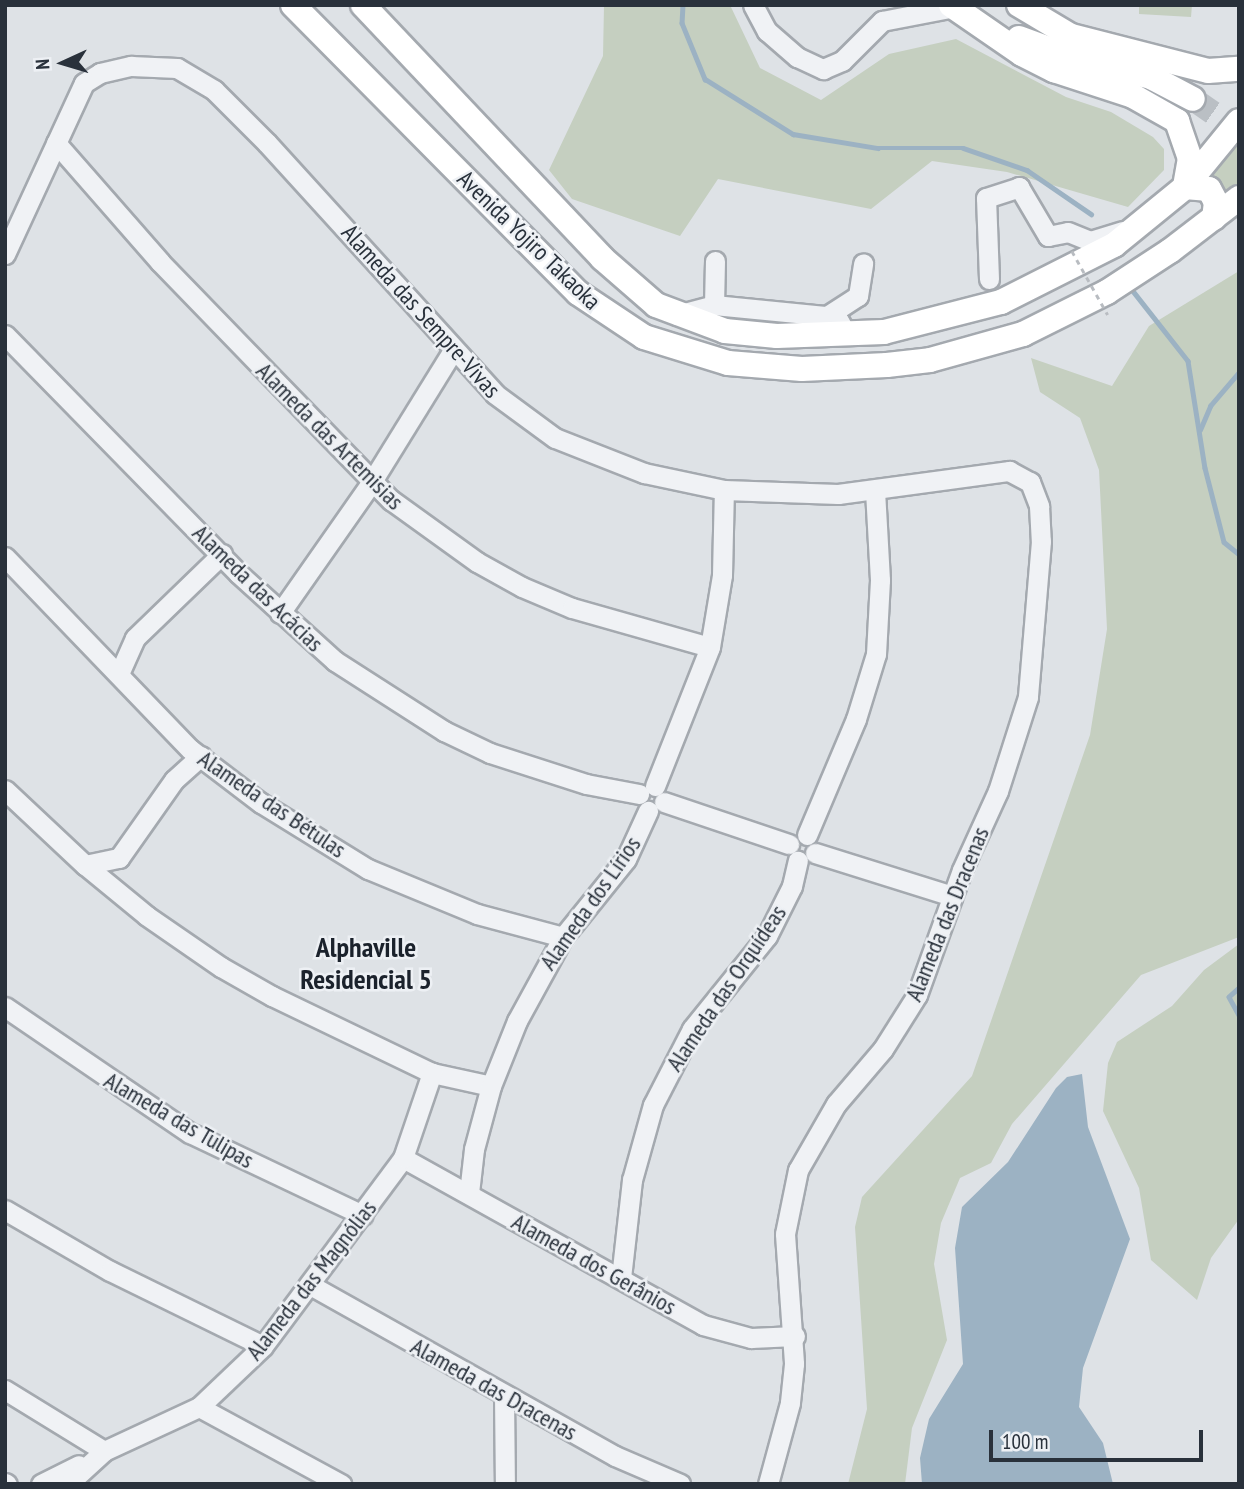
<!DOCTYPE html>
<html>
<head>
<meta charset="utf-8">
<style>
	body { margin:0 }
	#map { position:relative; width:1244px; height:1489px; overflow:hidden; background:#dee2e6; font-family:"PT Sans Narrow",sans-serif }
	div>[style] { position:absolute }
	[style*='--x'] { left:calc(var(--x)*1px); top:calc(var(--y)*1px); width:calc(var(--w)*1px); rotate:calc(var(--a)*1deg) }
	.green>* { inset:0; background:#c5cfc0 }
	.water>* { inset:0; background:#9cb2c3 }
	.stream>* { height:4.5px; margin:-2.25px; padding:0 2.25px; transform-origin:2.25px; border-radius:2.25px; background:#9cb2c3 }
	.major-tunnel>* { height:24px; margin-top:-12px; transform-origin:0; background:repeating-linear-gradient(90deg,#babfc4 0 24px,transparent 0 36px) }
	.roads { filter:drop-shadow(2px 0 #a4a9af) drop-shadow(-2px 0 #a4a9af) drop-shadow(0 2px #a4a9af) drop-shadow(0 -2px #a4a9af) }
	.minor>* { height:19px; margin:-9.5px; padding:0 9.5px; transform-origin:9.5px; border-radius:9.5px; background:#f0f2f5 }
	.major>* { height:24px; margin:-12px; padding:0 12px; transform-origin:12px; border-radius:12px; background:#fff }
	.path-bridge>* { height:2.5px; margin-top:-1.25px; transform-origin:0; background:repeating-linear-gradient(90deg,#b8bcc1 0 5px,transparent 0 10px) }
	span { translate:-50% -50%; white-space:nowrap; text-align:center; line-height:1.15; -webkit-text-stroke:5px #edf0f4; paint-order:stroke }
	.street-label { font-size:24px; color:#29313b }
	.quarter-label { font-size:28px; color:#1b222c; font-weight:700 }
	.frame { position:absolute; inset:0; border:7px solid #29313b; pointer-events:none }
	.north { position:absolute; left:28px; top:28px; width:70px; height:70px; -webkit-text-stroke:5px #edf0f4; paint-order:stroke; rotate:266deg; font-size:19px; font-weight:700; line-height:28px; text-align:center; color:#29313b }
	.north::after { content:''; display:block; margin:auto; width:24px; height:32px; background:#29313b; clip-path:polygon(50% 0,100% 100%,50% 72%,0 100%) }
	.scale { position:absolute; left:989px; top:1430px; width:214px; height:32px; box-sizing:border-box; border:4px solid #29313b; border-top:0; padding-left:9px; font-size:21px; line-height:24px; white-space:nowrap; color:#29313b; -webkit-text-stroke:5px #edf0f4; paint-order:stroke }
</style>
</head>
<body>
<div id="map">
	<div class="green">
		<div style="clip-path:polygon(604px 5px,730px 5px,760px 68px,821px 100px,889px 54px,956px 39px,1066px 97px,1111px 112px,1153px 137px,1164px 149px,1164px 170px,1128px 207px,1007px 172px,932px 161px,871px 209px,718px 179px,680px 236px,572px 199px,549px 170px,603px 56px)"></div>
		<div style="clip-path:polygon(1139px 5px,1192px 5px,1191px 17px,1139px 14px)"></div>
		<div style="clip-path:polygon(1239px 140px,1239px 184px,1229px 193px,1211px 178px)"></div>
		<div style="clip-path:polygon(1239px 271px,1239px 937px,1141px 975px,1012px 1124px,991px 1163px,960px 1178px,941px 1223px,934px 1264px,947px 1340px,912px 1428px,905px 1484px,848px 1484px,867px 1409px,855px 1227px,862px 1197px,972px 1076px,1090px 735px,1107px 629px,1099px 470px,1080px 418px,1040px 392px,1031px 358px,1112px 386px,1149px 326px)"></div>
		<div style="clip-path:polygon(1239px 944px,1239px 1219px,1211px 1258px,1197px 1300px,1151px 1260px,1139px 1188px,1103px 1111px,1108px 1063px,1117px 1042px,1172px 1006px,1204px 970px)"></div>
	</div>
	<div class="water">
		<div style="clip-path:polygon(1082px 1074px,1088px 1127px,1130px 1239px,1083px 1368px,1079px 1407px,1103px 1443px,1113px 1484px,922px 1484px,920px 1458px,929px 1419px,963px 1364px,955px 1248px,962px 1207px,1008px 1162px,1056px 1088px,1067px 1077px)"></div>
	</div>
	<div class="stream">
		<div style="--x:683;--y:5;--w:18;--a:93"></div>
		<div style="--x:682;--y:23;--w:61;--a:67.7"></div>
		<div style="--x:705;--y:79;--w:104;--a:32"></div>
		<div style="--x:793;--y:134;--w:86;--a:9.4"></div>
		<div style="--x:878;--y:148;--w:85;--a:0"></div>
		<div style="--x:963;--y:148;--w:68;--a:19"></div>
		<div style="--x:1027;--y:170;--w:78;--a:34.5"></div>
		<div style="--x:1133;--y:291;--w:89;--a:51.8"></div>
		<div style="--x:1188;--y:361;--w:108;--a:81"></div>
		<div style="--x:1205;--y:468;--w:76;--a:75.6"></div>
		<div style="--x:1224;--y:542;--w:19;--a:39"></div>
		<div style="--x:1200;--y:430;--w:26;--a:-67"></div>
		<div style="--x:1210;--y:406;--w:45;--a:-49.5"></div>
		<div style="--x:1239;--y:988;--w:13;--a:138"></div>
		<div style="--x:1229;--y:997;--w:21;--a:61"></div>
	</div>
	<div class="major-tunnel">
		<div style="--x:1193;--y:99;--w:56;--a:34.8"></div>
	</div>
	<div class="roads">
		<div class="minor">
			<div style="--x:753;--y:5;--w:30;--a:62"></div>
			<div style="--x:767;--y:31;--w:40;--a:41"></div>
			<div style="--x:797;--y:57;--w:29;--a:25"></div>
			<div style="--x:823;--y:69;--w:21;--a:-23"></div>
			<div style="--x:842;--y:61;--w:57;--a:-45"></div>
			<div style="--x:882;--y:21;--w:73;--a:-11"></div>
			<div style="--x:56;--y:143;--w:158;--a:48.8"></div>
			<div style="--x:160;--y:262;--w:332;--a:45.9"></div>
			<div style="--x:391;--y:500;--w:106;--a:35.8"></div>
			<div style="--x:477;--y:562;--w:51;--a:29.1"></div>
			<div style="--x:522;--y:587;--w:54;--a:22.8"></div>
			<div style="--x:572;--y:608;--w:143;--a:15.8"></div>
			<div style="--x:5;--y:254;--w:188;--a:-65.2"></div>
			<div style="--x:84;--y:83;--w:19;--a:-32"></div>
			<div style="--x:100;--y:73;--w:32;--a:-13"></div>
			<div style="--x:131;--y:66;--w:46;--a:2.5"></div>
			<div style="--x:177;--y:68;--w:43;--a:30.7"></div>
			<div style="--x:214;--y:90;--w:75;--a:45"></div>
			<div style="--x:267;--y:143;--w:339;--a:47.7"></div>
			<div style="--x:495;--y:394;--w:74;--a:36.3"></div>
			<div style="--x:555;--y:438;--w:96;--a:21.5"></div>
			<div style="--x:644;--y:473;--w:82;--a:12"></div>
			<div style="--x:724;--y:490;--w:114;--a:2"></div>
			<div style="--x:838;--y:494;--w:173;--a:-7.7"></div>
			<div style="--x:1009;--y:471;--w:24;--a:28"></div>
			<div style="--x:1030;--y:482;--w:26;--a:69"></div>
			<div style="--x:1039;--y:506;--w:35;--a:87"></div>
			<div style="--x:1041;--y:541;--w:157;--a:94.8"></div>
			<div style="--x:1028;--y:697;--w:99;--a:107.7"></div>
			<div style="--x:998;--y:791;--w:87;--a:114.5"></div>
			<div style="--x:962;--y:870;--w:133;--a:109.8"></div>
			<div style="--x:917;--y:995;--w:64;--a:122.2"></div>
			<div style="--x:883;--y:1049;--w:72;--a:130.5"></div>
			<div style="--x:836;--y:1104;--w:76;--a:119.9"></div>
			<div style="--x:798;--y:1170;--w:65;--a:101.5"></div>
			<div style="--x:785;--y:1234;--w:130;--a:86"></div>
			<div style="--x:794;--y:1364;--w:39;--a:96"></div>
			<div style="--x:790;--y:1403;--w:84;--a:105.2"></div>
			<div style="--x:989;--y:279;--w:81;--a:-92.1"></div>
			<div style="--x:986;--y:198;--w:35;--a:-18"></div>
			<div style="--x:1019;--y:187;--w:57;--a:59.4"></div>
			<div style="--x:1048;--y:236;--w:20;--a:-11"></div>
			<div style="--x:1068;--y:232;--w:24;--a:22"></div>
			<div style="--x:1090;--y:241;--w:34;--a:-17"></div>
			<div style="--x:714;--y:305;--w:44;--a:-88.7"></div>
			<div style="--x:677;--y:315;--w:38;--a:-15"></div>
			<div style="--x:714;--y:305;--w:114;--a:5.6"></div>
			<div style="--x:827;--y:316;--w:13;--a:23"></div>
			<div style="--x:839;--y:321;--w:16;--a:60"></div>
			<div style="--x:827;--y:316;--w:37;--a:-33"></div>
			<div style="--x:858;--y:296;--w:33;--a:-81"></div>
			<div style="--x:5;--y:335;--w:334;--a:45.6"></div>
			<div style="--x:239;--y:574;--w:130;--a:42.2"></div>
			<div style="--x:335;--y:661;--w:130;--a:32.7"></div>
			<div style="--x:444;--y:731;--w:51;--a:25.6"></div>
			<div style="--x:490;--y:753;--w:101;--a:17.9"></div>
			<div style="--x:586;--y:784;--w:54;--a:10.7"></div>
			<div style="--x:5;--y:557;--w:267;--a:46.1"></div>
			<div style="--x:190;--y:749;--w:89;--a:37.3"></div>
			<div style="--x:261;--y:803;--w:126;--a:31.7"></div>
			<div style="--x:368;--y:869;--w:118;--a:22.4"></div>
			<div style="--x:477;--y:914;--w:89;--a:15"></div>
			<div style="--x:280;--y:613;--w:159;--a:-55"></div>
			<div style="--x:371;--y:483;--w:154;--a:-58.3"></div>
			<div style="--x:119;--y:674;--w:39;--a:-66"></div>
			<div style="--x:135;--y:638;--w:121;--a:-44"></div>
			<div style="--x:655;--y:786;--w:149;--a:-68.4"></div>
			<div style="--x:710;--y:647;--w:73;--a:-80.5"></div>
			<div style="--x:722;--y:575;--w:85;--a:-88.7"></div>
			<div style="--x:5;--y:790;--w:110;--a:43.2"></div>
			<div style="--x:85;--y:865;--w:80;--a:39.4"></div>
			<div style="--x:147;--y:916;--w:90;--a:34.6"></div>
			<div style="--x:221;--y:967;--w:59;--a:29.6"></div>
			<div style="--x:272;--y:996;--w:178;--a:25.7"></div>
			<div style="--x:432;--y:1073;--w:60;--a:12.4"></div>
			<div style="--x:664;--y:802;--w:132;--a:18.6"></div>
			<div style="--x:807;--y:835;--w:126;--a:-67.1"></div>
			<div style="--x:856;--y:719;--w:68;--a:-72.9"></div>
			<div style="--x:876;--y:654;--w:74;--a:-86.9"></div>
			<div style="--x:880;--y:580;--w:89;--a:-93.2"></div>
			<div style="--x:815;--y:853;--w:144;--a:17.4"></div>
			<div style="--x:85;--y:865;--w:35;--a:-12"></div>
			<div style="--x:119;--y:858;--w:95;--a:-54.8"></div>
			<div style="--x:174;--y:780;--w:36;--a:-42"></div>
			<div style="--x:5;--y:1007;--w:224;--a:34.3"></div>
			<div style="--x:190;--y:1133;--w:191;--a:25.4"></div>
			<div style="--x:403;--y:1158;--w:343;--a:29.1"></div>
			<div style="--x:703;--y:1325;--w:50;--a:15.2"></div>
			<div style="--x:751;--y:1338;--w:44;--a:-2.6"></div>
			<div style="--x:469;--y:1193;--w:44;--a:-83.5"></div>
			<div style="--x:474;--y:1149;--w:65;--a:-74.9"></div>
			<div style="--x:491;--y:1086;--w:70;--a:-68.2"></div>
			<div style="--x:517;--y:1021;--w:96;--a:-61.3"></div>
			<div style="--x:563;--y:937;--w:100;--a:-51.1"></div>
			<div style="--x:626;--y:859;--w:53;--a:-65.4"></div>
			<div style="--x:5;--y:1210;--w:121;--a:30.2"></div>
			<div style="--x:110;--y:1271;--w:170;--a:26.1"></div>
			<div style="--x:621;--y:1278;--w:99;--a:-83.6"></div>
			<div style="--x:632;--y:1180;--w:78;--a:-74.4"></div>
			<div style="--x:653;--y:1105;--w:85;--a:-62.8"></div>
			<div style="--x:692;--y:1029;--w:119;--a:-51.1"></div>
			<div style="--x:767;--y:936;--w:56;--a:-63.4"></div>
			<div style="--x:792;--y:886;--w:26;--a:-77"></div>
			<div style="--x:312;--y:1286;--w:347;--a:29.3"></div>
			<div style="--x:615;--y:1456;--w:71;--a:23.3"></div>
			<div style="--x:5;--y:1390;--w:116;--a:31.6"></div>
			<div style="--x:504;--y:1395;--w:89;--a:89.4"></div>
			<div style="--x:199;--y:1407;--w:162;--a:28.5"></div>
			<div style="--x:5;--y:1483;--w:2;--a:27"></div>
			<div style="--x:41;--y:1484;--w:42;--a:-26.6"></div>
			<div style="--x:68;--y:1484;--w:49;--a:-42.5"></div>
			<div style="--x:104;--y:1451;--w:105;--a:-24.9"></div>
			<div style="--x:199;--y:1407;--w:88;--a:-43.6"></div>
			<div style="--x:263;--y:1346;--w:234;--a:-53.3"></div>
			<div style="--x:403;--y:1158;--w:90;--a:-71.2"></div>
		</div>
		<div class="major">
			<div style="--x:293;--y:5;--w:405;--a:45.3"></div>
			<div style="--x:578;--y:293;--w:79;--a:33.7"></div>
			<div style="--x:644;--y:337;--w:88;--a:17.2"></div>
			<div style="--x:728;--y:363;--w:74;--a:4.6"></div>
			<div style="--x:802;--y:369;--w:85;--a:-2.7"></div>
			<div style="--x:887;--y:365;--w:43;--a:-6.6"></div>
			<div style="--x:930;--y:360;--w:97;--a:-15.6"></div>
			<div style="--x:1023;--y:334;--w:94;--a:-26.6"></div>
			<div style="--x:1107;--y:292;--w:75;--a:-33.1"></div>
			<div style="--x:1170;--y:251;--w:87;--a:-37.5"></div>
			<div style="--x:363;--y:5;--w:348;--a:46.6"></div>
			<div style="--x:602;--y:258;--w:72;--a:41"></div>
			<div style="--x:656;--y:305;--w:74;--a:20.6"></div>
			<div style="--x:725;--y:331;--w:52;--a:5.5"></div>
			<div style="--x:777;--y:336;--w:107;--a:-2.1"></div>
			<div style="--x:884;--y:332;--w:121;--a:-14.4"></div>
			<div style="--x:1001;--y:302;--w:127;--a:-26.8"></div>
			<div style="--x:1114;--y:245;--w:92;--a:-39.2"></div>
			<div style="--x:1185;--y:187;--w:85;--a:-50.7"></div>
			<div style="--x:951;--y:5;--w:86;--a:34.6"></div>
			<div style="--x:1022;--y:54;--w:36;--a:27"></div>
			<div style="--x:1054;--y:70;--w:83;--a:18.2"></div>
			<div style="--x:1133;--y:96;--w:51;--a:29.6"></div>
			<div style="--x:1177;--y:121;--w:39;--a:71"></div>
			<div style="--x:1190;--y:158;--w:29;--a:100"></div>
			<div style="--x:1019;--y:5;--w:61;--a:30.8"></div>
			<div style="--x:1071;--y:36;--w:141;--a:14.3"></div>
			<div style="--x:1208;--y:71;--w:31;--a:-4"></div>
			<div style="--x:1019;--y:38;--w:58;--a:20.3"></div>
			<div style="--x:1073;--y:58;--w:80;--a:13.7"></div>
			<div style="--x:1151;--y:77;--w:47;--a:27.6"></div>
			<div style="--x:1185;--y:187;--w:24;--a:5"></div>
			<div style="--x:1209;--y:189;--w:15;--a:62"></div>
			<div style="--x:1216;--y:202;--w:16;--a:97"></div>
		</div>
	</div>
	<div class="path-bridge">
		<div style="--x:1072;--y:251;--w:73;--a:60.6"></div>
	</div>
	<div class="street-label">
		<span style="left:529px;top:240px;rotate:44deg">Avenida Yojiro Takaoka</span>
		<span style="left:421px;top:311px;rotate:48deg">Alameda das Sempre-Vivas</span>
		<span style="left:330px;top:436px;rotate:45deg">Alameda das Artemisias</span>
		<span style="left:258px;top:588px;rotate:44deg">Alameda das Acácias</span>
		<span style="left:272px;top:804px;rotate:34deg">Alameda das Bétulas</span>
		<span style="left:590px;top:903px;rotate:-55deg">Alameda dos Lírios</span>
		<span style="left:947px;top:914px;rotate:-68deg">Alameda das Dracenas</span>
		<span style="left:726px;top:988px;rotate:-56deg">Alameda das Orquídeas</span>
		<span style="left:179px;top:1120px;rotate:30deg">Alameda das Tulipas</span>
		<span style="left:594px;top:1264px;rotate:29deg">Alameda dos Gerânios</span>
		<span style="left:311px;top:1280px;rotate:-52deg">Alameda das Magnólias</span>
		<span style="left:494px;top:1389px;rotate:29deg">Alameda das Dracenas</span>
	</div>
	<div class="quarter-label">
		<span style="left:366px;top:963px">Alphaville<br>Residencial 5</span>
	</div>
	<div class="frame"></div>
	<div class="north">N</div>
	<div class="scale">100 m</div>
</div>
</body>
</html>
